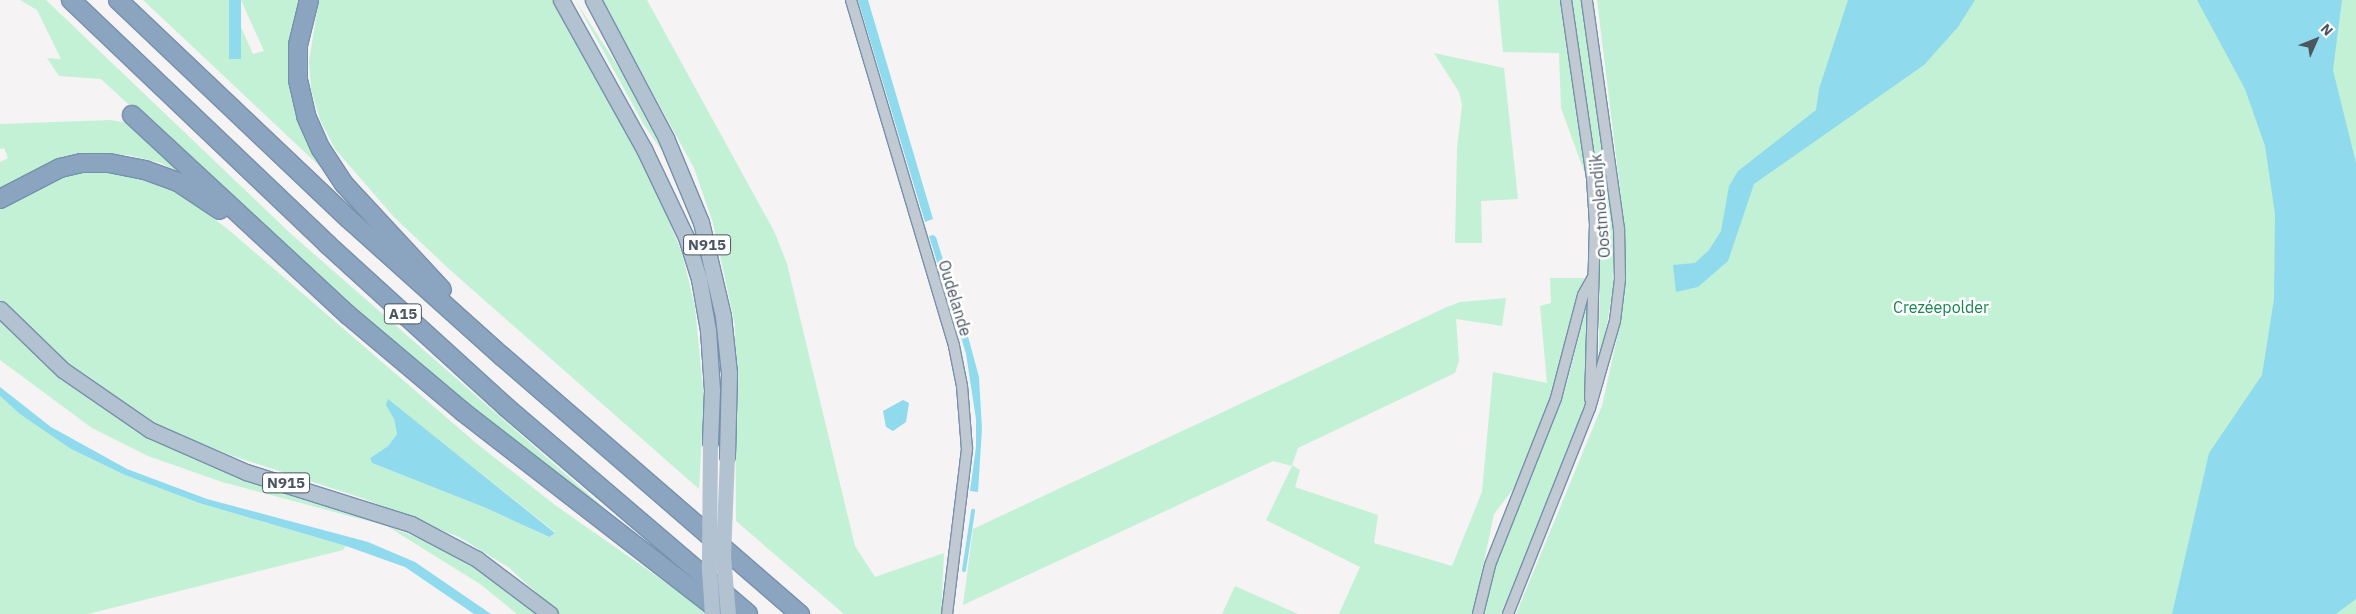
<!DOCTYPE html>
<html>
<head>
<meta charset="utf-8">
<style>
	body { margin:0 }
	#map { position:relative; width:2356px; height:614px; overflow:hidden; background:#f5f3f3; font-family:"IBM Plex Sans",sans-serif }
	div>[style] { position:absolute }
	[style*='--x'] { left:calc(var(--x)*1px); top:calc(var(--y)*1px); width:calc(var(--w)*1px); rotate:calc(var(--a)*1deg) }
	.green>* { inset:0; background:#c3f1d5 }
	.water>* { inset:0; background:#90daee; transform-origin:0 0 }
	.stream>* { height:4px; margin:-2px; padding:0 2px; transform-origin:2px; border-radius:2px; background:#90daee }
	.roads { filter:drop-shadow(1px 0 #7690ad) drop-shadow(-1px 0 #7690ad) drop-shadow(0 1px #7690ad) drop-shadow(0 -1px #7690ad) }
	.minor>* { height:10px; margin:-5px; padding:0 5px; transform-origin:5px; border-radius:5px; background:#c1cad2 }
	.primary>* { height:15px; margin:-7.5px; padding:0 7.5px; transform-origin:7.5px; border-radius:7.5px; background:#b3c2d1 }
	.motorway>* { height:18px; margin:-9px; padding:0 9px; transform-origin:9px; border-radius:9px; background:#8ba5c1 }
	.primary-bridge>* { height:15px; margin:-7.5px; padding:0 7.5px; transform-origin:7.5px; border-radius:7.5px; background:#b3c2d1 }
	span { translate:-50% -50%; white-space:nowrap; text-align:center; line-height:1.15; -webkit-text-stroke:5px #fff; paint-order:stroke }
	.shield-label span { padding:1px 4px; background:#fff; border:1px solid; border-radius:4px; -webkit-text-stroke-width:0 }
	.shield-label { font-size:15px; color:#4a5661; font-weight:700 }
	.street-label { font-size:16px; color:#4a5661 }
	.park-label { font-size:16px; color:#17864f }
	.north { position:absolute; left:2291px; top:15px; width:50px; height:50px; -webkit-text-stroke:4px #fff; paint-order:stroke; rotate:46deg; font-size:14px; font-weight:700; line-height:20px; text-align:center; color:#4a5661 }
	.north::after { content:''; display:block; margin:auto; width:18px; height:22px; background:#4a5661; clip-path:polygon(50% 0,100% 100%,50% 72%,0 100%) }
</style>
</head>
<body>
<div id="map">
	<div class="green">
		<div style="clip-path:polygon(20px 0,46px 0,290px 233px,658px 555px,416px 365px,343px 303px,101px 79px,59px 76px,47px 58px,61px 59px,37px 10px)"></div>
		<div style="clip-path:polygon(143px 0,229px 0,253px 54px,264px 51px,241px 0,300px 0,292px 40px,329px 175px)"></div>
		<div style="clip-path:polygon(319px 0,554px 0,646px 166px,682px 253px,695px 307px,704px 400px,699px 489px,449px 269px,394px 217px,335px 149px,320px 120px,311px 89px,309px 61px)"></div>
		<div style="clip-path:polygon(575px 0,624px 76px,664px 154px,644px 125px)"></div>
		<div style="clip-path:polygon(602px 0,647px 0,775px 233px,787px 264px,855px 546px,875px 577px,944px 553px,941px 614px,844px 614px,736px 521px,735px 325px,713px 223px,694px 168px)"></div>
		<div style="clip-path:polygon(1498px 0,1561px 0,1588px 182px,1561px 108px,1559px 53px,1503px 52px)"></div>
		<div style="clip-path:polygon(1571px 0,1582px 0,1615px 229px,1613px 289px,1599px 370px,1600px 210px)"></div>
		<div style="clip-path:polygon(1597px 0,2356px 0,2356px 614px,1516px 614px,1602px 406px,1621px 320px,1625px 229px)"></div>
		<div style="clip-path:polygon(1434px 53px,1504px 68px,1518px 199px,1481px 201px,1482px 243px,1455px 243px,1457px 148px,1462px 105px,1459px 92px)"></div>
		<div style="clip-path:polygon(111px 120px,127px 123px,141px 132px,191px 180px,161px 163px,128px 155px,94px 155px,0 194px,0 162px,8px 158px,4px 148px,0 149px,0 124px)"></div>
		<div style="clip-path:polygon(evenodd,76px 171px,114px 171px,146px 178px,183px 195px,230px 231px,476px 443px,555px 505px,705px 610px,706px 614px,560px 614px,508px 567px,459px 537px,362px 498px,233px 456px,167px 430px,114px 400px,67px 365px,0 302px,0 203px,76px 171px,388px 400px,555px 532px,555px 533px,548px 537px,486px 508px,372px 463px,370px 458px,388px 446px,397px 434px,394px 419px,387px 405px,388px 400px)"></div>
		<div style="clip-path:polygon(1550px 278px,1584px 278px,1556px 388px,1517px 484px,1494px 514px,1473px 614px,1339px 614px,1360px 567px,1266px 520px,1292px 466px,1273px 461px,963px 605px,973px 529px,1447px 307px,1460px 302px,1506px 298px,1502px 326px,1456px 319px,1459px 361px,1455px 373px,1298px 448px,1292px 465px,1300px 470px,1295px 487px,1378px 515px,1374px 543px,1452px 566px,1482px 492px,1493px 372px,1547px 383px,1540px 306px,1551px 303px)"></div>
		<div style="clip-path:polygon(1590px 293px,1587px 402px,1501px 614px,1485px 614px,1495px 565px,1567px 383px)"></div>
		<div style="clip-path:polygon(0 320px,50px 369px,140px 430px,316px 498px,433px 544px,479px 570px,538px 614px,517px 614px,480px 584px,387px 526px,222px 482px,148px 456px,92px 428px,0 360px)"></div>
		<div style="clip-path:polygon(0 396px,71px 449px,125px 475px,199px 503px,346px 546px,343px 550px,88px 614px,0 614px)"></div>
		<div style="clip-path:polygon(1235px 586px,1298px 614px,1222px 614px)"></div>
	</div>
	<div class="water">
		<div style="left:229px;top:0;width:12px;height:59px"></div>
		<div style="clip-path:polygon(858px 0,868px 0,884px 54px,933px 219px,925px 222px)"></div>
		<div style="clip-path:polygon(1848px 0,1975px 0,1958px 27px,1924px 65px,1754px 184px,1728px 261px,1698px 287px,1676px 292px,1673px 265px,1695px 263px,1709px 250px,1721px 231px,1729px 186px,1738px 171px,1816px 110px,1819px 89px)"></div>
		<div style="clip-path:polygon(2197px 0,2342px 0,2333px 70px,2356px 163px,2356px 599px,2336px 614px,2172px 614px,2209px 453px,2262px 375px,2274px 299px,2275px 214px,2265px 146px,2245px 89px)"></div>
		<div style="clip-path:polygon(933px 235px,936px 237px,953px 292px,947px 294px,929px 236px)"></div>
		<div style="clip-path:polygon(963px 318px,979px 377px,982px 429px,978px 492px,970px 491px,976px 447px,976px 419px,966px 354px,956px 320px)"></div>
		<div style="clip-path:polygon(0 387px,51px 427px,127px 469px,207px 499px,368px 542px,415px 562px,491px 614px,474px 614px,405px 567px,346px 546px,199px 503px,125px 475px,71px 449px,20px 414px,0 396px)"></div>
		<div style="clip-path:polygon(388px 399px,555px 533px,549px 537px,486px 508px,372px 463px,370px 458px,388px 446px,397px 434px,394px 419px,386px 405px)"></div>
		<div style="clip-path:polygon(903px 400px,909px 403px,906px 422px,893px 431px,886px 427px,883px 411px)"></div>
	</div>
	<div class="stream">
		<div style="--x:964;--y:570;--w:60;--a:-81.3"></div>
	</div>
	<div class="roads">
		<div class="minor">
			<div style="--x:851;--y:0;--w:361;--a:73.4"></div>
			<div style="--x:954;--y:346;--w:41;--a:78.7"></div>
			<div style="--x:962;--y:386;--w:63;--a:85.5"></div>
			<div style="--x:967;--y:449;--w:166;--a:96.9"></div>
			<div style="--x:1566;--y:0;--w:180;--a:81.7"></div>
			<div style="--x:1592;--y:178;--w:46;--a:86.3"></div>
			<div style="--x:1595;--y:224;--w:175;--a:91.6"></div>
			<div style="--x:1478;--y:614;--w:50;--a:-76.2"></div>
			<div style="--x:1490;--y:565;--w:180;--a:-68.4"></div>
			<div style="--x:1556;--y:398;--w:106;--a:-75.3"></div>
			<div style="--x:1583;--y:295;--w:21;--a:-61"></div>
			<div style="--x:1508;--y:614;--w:222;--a:-68.3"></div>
			<div style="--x:1590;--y:408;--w:91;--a:-74"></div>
			<div style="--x:1615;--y:321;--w:42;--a:-83.2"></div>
			<div style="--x:1620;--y:279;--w:50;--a:-91.1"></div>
			<div style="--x:1619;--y:229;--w:231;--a:-98"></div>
		</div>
		<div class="primary">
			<div style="--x:561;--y:0;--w:171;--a:60.9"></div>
			<div style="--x:644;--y:149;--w:98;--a:64.5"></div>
			<div style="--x:686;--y:237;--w:44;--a:72.8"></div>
			<div style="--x:699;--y:279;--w:52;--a:80"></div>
			<div style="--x:708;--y:330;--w:60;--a:86.2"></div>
			<div style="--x:712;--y:390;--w:52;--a:92.2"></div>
			<div style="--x:593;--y:0;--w:156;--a:62.1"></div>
			<div style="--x:666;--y:138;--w:91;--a:67.4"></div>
			<div style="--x:701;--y:222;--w:97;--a:76.8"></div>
			<div style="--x:723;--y:316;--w:57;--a:84"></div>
			<div style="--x:729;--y:373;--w:83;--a:91.4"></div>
			<div style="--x:0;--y:309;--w:88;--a:44.1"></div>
			<div style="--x:63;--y:370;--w:106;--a:34.6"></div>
			<div style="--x:150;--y:430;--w:105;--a:23.6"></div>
			<div style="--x:246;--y:472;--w:173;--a:17.5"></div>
			<div style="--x:411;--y:524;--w:75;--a:27.9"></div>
			<div style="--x:477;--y:559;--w:91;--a:37"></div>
		</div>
		<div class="motorway">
			<div style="--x:71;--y:0;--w:354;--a:43.6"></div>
			<div style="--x:327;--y:244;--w:242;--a:42.3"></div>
			<div style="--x:506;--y:407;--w:318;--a:40.5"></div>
			<div style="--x:118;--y:0;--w:318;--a:43.5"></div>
			<div style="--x:349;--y:219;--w:207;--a:41.9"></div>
			<div style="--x:503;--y:357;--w:393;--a:40.9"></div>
			<div style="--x:309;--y:0;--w:46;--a:103.7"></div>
			<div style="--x:298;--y:45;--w:35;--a:90"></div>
			<div style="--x:298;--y:80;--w:37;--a:77"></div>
			<div style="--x:306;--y:116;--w:36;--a:66"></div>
			<div style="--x:321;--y:149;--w:42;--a:56.7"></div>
			<div style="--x:344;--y:184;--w:144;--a:47.2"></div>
			<div style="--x:132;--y:115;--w:294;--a:42.8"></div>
			<div style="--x:348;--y:315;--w:150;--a:40.1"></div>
			<div style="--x:463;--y:412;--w:329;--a:37.8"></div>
			<div style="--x:0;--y:199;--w:68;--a:-27.3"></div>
			<div style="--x:60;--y:168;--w:22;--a:-13"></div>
			<div style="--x:81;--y:163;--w:28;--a:0"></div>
			<div style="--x:109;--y:163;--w:37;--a:11"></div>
			<div style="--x:145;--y:170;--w:35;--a:20"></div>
			<div style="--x:178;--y:182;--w:50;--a:33.7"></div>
		</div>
	</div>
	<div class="primary-bridge">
		<div style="--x:710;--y:442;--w:127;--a:90.5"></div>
		<div style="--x:709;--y:569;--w:45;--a:86.2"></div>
		<div style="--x:727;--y:456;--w:100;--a:92.3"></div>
		<div style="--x:723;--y:556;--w:58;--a:85.1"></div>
	</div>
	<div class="shield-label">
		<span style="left:707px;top:245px">N915</span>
		<span style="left:403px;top:314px">A15</span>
		<span style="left:286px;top:483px">N915</span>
	</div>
	<div class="street-label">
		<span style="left:1600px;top:206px;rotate:-95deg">Oostmolendijk</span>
		<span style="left:955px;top:298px;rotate:73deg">Oudelande</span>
	</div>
	<div class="park-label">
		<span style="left:1941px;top:307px">Crezéepolder</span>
	</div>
	<div class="north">N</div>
</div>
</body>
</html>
